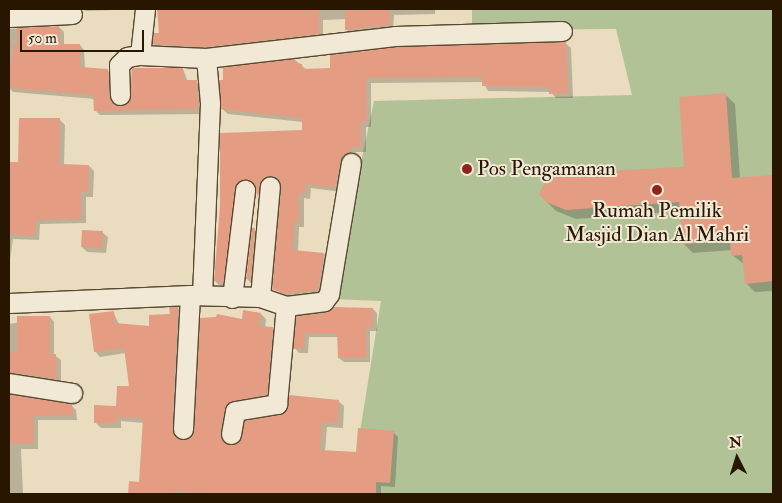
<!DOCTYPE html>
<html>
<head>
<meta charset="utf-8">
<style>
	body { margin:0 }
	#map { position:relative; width:782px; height:503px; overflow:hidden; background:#eadcbe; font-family:"IM FELL Double Pica",serif }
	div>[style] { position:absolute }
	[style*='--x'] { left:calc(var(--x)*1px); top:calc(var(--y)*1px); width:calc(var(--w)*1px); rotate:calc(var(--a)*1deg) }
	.green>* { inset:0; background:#b1c296 }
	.shadow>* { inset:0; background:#0003 }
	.building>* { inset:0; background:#e49d82; transform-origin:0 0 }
	.roads { filter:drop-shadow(1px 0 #584830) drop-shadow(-1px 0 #584830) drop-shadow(0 1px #584830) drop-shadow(0 -1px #584830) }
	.minor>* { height:19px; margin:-9.5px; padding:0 9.5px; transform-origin:9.5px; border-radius:9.5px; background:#f1e8d5 }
	.dots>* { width:14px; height:14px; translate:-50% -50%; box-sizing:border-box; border:2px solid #f1e8d5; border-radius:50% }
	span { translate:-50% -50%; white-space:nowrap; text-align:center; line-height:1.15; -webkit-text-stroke:4px #f1e8d5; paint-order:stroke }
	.poi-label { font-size:21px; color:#281600 }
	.left { translate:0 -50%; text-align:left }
	.frame { position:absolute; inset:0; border:10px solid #281600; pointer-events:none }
	.north { position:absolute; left:712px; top:433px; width:50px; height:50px; -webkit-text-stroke:4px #f1e8d5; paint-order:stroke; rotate:355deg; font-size:14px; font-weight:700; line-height:20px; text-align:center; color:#281600 }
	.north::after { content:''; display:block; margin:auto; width:18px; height:22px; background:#281600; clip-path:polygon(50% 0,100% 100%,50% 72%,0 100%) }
	.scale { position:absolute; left:20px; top:30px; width:124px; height:22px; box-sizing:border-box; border:2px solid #281600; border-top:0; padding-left:6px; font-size:15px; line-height:18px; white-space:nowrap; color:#281600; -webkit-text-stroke:4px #f1e8d5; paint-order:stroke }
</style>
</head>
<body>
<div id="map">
	<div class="green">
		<div style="clip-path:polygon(472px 9px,773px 9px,773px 494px,350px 494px,381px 301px,332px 299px,374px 101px,632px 95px,616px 29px,472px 30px)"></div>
	</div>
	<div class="shadow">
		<div style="clip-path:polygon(81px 9px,113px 9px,113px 10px,86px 11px)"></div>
		<div style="clip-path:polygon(159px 9px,435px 9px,435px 14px,394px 15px,393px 29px,351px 34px,347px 30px,346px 19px,323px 20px,323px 38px,211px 51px,158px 48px,154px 44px,160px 35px)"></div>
		<div style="clip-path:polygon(59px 27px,64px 32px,64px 46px,80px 45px,84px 50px,85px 68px,107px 70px,112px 75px,116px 106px,126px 106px,183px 69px,188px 82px,196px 82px,201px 86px,203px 114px,100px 115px,95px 110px,95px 99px,13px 92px,9px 88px,9px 29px)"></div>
		<div style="clip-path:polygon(565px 43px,571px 48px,573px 98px,556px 98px,551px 92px,488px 91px,483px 82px,371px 83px,371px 127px,366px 127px,366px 152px,356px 152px,341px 192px,311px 188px,310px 199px,304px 198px,304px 227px,299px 227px,298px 252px,324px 254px,329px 259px,323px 295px,293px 299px,273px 289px,282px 187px,277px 180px,266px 185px,263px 200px,254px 185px,247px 184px,228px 287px,220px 286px,215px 281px,221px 206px,221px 135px,303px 131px,303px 122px,228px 114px,222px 109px,295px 60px,307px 70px,331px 69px)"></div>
		<div style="clip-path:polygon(726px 95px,735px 104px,740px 178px,773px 176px,773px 291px,755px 292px,746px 283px,744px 264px,732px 255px,732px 250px,693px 253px,684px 244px,681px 211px,576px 219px,556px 211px,547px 202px,686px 168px)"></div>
		<div style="clip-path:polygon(60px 120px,65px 125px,64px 165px,89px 166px,94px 171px,93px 197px,86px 197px,86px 223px,40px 224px,39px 240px,13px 239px,9px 267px,9px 163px,20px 164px)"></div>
		<div style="clip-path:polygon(254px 229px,258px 233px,254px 283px,251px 283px,247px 279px)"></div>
		<div style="clip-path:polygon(103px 233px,108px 237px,106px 253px,87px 252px,82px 247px)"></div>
		<div style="clip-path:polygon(178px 308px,183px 313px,178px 439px,189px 440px,195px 430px,243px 320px,261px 314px,266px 319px,265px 328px,272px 329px,277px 334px,271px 399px,232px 408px,225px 444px,236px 446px,243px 437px,338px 401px,344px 406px,343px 428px,327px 427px,325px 451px,358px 454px,393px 432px,398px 437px,395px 487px,381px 486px,381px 494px,129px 494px,130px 482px,140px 483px,144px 423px,121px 421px,121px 428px,101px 428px,95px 422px,118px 407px,130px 388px,126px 353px,100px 357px,95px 351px,113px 312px,119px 324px,150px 328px)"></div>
		<div style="clip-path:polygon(373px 309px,377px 313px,377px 331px,370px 331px,370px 362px,344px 362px,339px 358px,339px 337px,309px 337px,308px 353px,299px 353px,295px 348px,298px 317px)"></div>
		<div style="clip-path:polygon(50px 317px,54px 322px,54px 355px,61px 360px,61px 383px,9px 378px,9px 324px)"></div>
		<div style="clip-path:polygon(9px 396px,71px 405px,76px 410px,77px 420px,38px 420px,38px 449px,21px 449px,23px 494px,9px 494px)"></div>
	</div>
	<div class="building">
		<div style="clip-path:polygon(157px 9px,319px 9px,319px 34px,206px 47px,152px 44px,154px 33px,159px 33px)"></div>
		<div style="clip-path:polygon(367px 9px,390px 9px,389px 25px,345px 30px,345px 11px)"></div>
		<div style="clip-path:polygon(59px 26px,60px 44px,80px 44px,80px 67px,108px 69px,109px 96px,114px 105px,121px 106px,130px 100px,132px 68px,183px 68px,184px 80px,197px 80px,198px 109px,94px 111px,93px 95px,9px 88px,9px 61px,12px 61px,13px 45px,18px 45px,17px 28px)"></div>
		<div style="clip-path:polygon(566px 41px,568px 93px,549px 94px,549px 87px,482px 86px,482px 77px,366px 78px,367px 122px,361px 122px,361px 147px,351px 147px,350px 152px,342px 156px,335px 188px,306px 184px,305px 194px,299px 193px,299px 222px,294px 222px,293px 250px,324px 253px,318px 290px,287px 294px,272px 289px,281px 187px,277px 177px,271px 175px,261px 180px,258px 197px,251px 181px,241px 180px,236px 184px,223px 282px,214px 281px,220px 206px,220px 133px,302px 130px,302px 118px,221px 109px,219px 80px,223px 80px,223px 67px,295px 59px,295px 63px,302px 64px,302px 69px,330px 68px,330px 55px,396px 47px)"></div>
		<div style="clip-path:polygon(726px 93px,732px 178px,773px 175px,773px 281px,745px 284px,742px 255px,731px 256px,730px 241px,683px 244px,679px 202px,566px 210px,546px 202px,539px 194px,543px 186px,562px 173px,684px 167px,679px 97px)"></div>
		<div style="clip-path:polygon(19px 118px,60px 118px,59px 164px,89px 165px,88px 192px,81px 192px,81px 219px,36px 220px,35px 236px,9px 234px,9px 162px,18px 162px)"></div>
		<div style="clip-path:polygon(252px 228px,255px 228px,250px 279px,246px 279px)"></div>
		<div style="left:82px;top:230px;width:21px;height:17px;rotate:3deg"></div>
		<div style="clip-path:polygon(169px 307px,178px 307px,172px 428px,176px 438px,188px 439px,194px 430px,200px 318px,216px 317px,217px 314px,242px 319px,243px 310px,261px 313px,259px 326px,273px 327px,267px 394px,227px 403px,220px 432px,223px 442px,230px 445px,239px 442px,245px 421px,284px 413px,289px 395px,339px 400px,338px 423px,322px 422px,320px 450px,356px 452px,358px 428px,394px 431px,390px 483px,376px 482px,376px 494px,211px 494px,174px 491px,174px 494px,128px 494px,129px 481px,139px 482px,143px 418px,117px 417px,117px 423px,94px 423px,94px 405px,116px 406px,117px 386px,129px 386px,124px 348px,94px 352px,89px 314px,114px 311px,115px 323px,149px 326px,149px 315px,170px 314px)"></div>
		<div style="clip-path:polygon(333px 307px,373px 308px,373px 327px,366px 327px,366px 358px,338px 358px,337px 333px,305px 333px,304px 349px,293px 349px,296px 316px,326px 312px)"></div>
		<div style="clip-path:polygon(17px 316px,50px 316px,50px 354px,56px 354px,57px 379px,9px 372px,9px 352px,17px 353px)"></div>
		<div style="clip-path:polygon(9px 394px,72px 404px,73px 415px,33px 416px,34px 444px,9px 444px)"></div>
	</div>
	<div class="roads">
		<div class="minor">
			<div style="--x:9;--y:17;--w:63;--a:-2.7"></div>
			<div style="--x:140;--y:55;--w:46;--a:-83.8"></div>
			<div style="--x:120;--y:95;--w:30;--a:-92"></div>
			<div style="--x:119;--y:65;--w:11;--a:-45"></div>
			<div style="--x:127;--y:57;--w:13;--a:-9"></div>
			<div style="--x:140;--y:55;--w:66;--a:2.6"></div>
			<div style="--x:206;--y:58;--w:190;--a:-6.6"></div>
			<div style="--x:395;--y:36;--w:167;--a:-1.7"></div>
			<div style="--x:202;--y:295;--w:192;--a:-87.6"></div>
			<div style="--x:210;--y:103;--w:45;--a:-95.1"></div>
			<div style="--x:260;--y:297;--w:111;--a:-84.9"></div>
			<div style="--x:232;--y:298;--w:109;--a:-83.1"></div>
			<div style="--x:9;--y:303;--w:181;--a:-2.5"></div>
			<div style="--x:190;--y:295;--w:70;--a:1.6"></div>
			<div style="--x:260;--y:297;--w:28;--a:19"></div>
			<div style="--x:286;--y:306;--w:38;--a:-7"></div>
			<div style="--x:324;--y:301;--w:9;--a:-54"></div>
			<div style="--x:329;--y:294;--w:133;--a:-80.5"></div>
			<div style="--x:9;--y:383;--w:64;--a:9"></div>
			<div style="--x:183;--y:429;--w:134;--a:-87"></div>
			<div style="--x:231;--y:434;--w:23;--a:-80"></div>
			<div style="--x:235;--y:411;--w:43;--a:-9.5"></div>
			<div style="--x:277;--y:404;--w:98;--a:-84.8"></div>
		</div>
	</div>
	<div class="dots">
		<div style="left:467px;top:169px;background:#8f2418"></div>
		<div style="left:657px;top:190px;background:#8f2418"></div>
	</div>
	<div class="poi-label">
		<span class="left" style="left:477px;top:169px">Pos Pengamanan</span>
		<span style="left:657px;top:223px">Rumah Pemilik<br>Masjid Dian Al Mahri</span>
	</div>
	<div class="frame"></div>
	<div class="north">N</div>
	<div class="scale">50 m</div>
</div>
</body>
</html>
